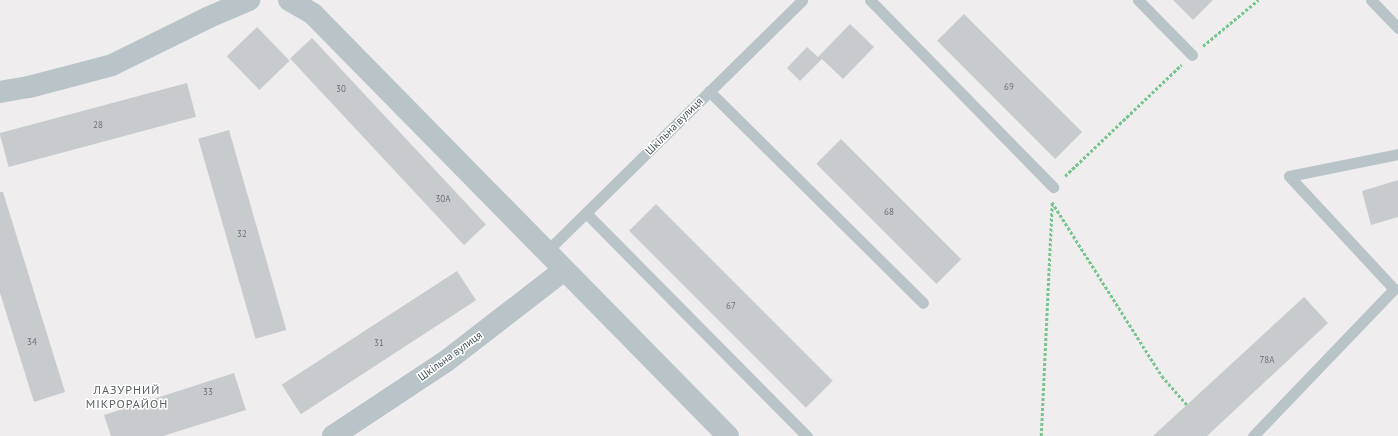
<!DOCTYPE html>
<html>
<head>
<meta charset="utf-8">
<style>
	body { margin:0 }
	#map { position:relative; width:1398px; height:436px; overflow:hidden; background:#efeded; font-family:"PT Sans",sans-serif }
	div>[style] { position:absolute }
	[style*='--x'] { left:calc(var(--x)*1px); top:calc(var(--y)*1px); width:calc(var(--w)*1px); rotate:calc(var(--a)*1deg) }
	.building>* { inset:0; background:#c7cbce; transform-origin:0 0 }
	.path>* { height:2.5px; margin-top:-1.25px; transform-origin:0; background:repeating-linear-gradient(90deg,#79c590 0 3px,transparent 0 5px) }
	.lane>* { height:11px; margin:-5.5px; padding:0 5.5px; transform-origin:5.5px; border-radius:5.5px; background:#b9c4c8 }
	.street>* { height:22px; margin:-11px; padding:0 11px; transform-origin:11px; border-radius:11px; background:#b9c4c8 }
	span { translate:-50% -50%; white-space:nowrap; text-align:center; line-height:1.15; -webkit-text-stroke:3px #fff; paint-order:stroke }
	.number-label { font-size:9px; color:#677276 }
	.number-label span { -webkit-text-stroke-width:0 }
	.street-label { font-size:11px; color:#475458 }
	.neighbourhood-label { font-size:12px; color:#5a5f61; letter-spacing:1px }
</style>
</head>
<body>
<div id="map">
	<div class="building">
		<div style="clip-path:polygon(1173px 0,1213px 0,1193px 20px)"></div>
		<div style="left:964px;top:14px;width:167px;height:38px;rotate:45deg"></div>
		<div style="clip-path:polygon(850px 24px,874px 47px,843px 79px,822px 59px,800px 81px,787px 68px,807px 47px,818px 57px)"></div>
		<div style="left:257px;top:27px;width:47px;height:42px;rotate:46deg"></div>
		<div style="left:312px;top:38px;width:255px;height:30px;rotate:47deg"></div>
		<div style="left:187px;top:83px;width:35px;height:194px;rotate:75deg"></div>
		<div style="left:229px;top:130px;width:208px;height:32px;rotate:74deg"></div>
		<div style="left:841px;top:139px;width:170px;height:35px;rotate:45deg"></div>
		<div style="clip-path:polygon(1398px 180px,1398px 217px,1371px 225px,1362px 191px)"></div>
		<div style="clip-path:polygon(0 192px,3px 192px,65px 392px,34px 402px,0 293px)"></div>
		<div style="left:656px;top:204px;width:250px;height:38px;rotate:45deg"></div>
		<div style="left:457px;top:271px;width:35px;height:209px;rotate:57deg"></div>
		<div style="clip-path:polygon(1304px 297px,1328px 323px,1207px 436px,1153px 436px)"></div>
		<div style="clip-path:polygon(234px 373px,246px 410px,163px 436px,111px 436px,104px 415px)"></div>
	</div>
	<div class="path">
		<div style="--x:1203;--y:46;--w:72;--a:-39.9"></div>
		<div style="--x:1065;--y:176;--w:161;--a:-43.7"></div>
		<div style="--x:1052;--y:202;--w:206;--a:57.7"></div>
		<div style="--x:1162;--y:376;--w:38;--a:49"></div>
		<div style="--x:1041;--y:436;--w:234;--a:-87.3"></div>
	</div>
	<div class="lane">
		<div style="--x:870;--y:0;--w:262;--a:45.6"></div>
		<div style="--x:1138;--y:0;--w:77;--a:45.5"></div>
		<div style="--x:1371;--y:0;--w:39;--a:46"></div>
		<div style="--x:709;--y:91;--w:301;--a:44.7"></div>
		<div style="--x:1289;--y:176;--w:111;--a:-11.4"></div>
		<div style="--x:586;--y:213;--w:314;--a:45.3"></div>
		<div style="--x:546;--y:252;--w:359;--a:-44.5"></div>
		<div style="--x:1253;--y:436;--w:204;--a:-46.2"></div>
		<div style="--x:1394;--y:289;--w:154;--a:-132.9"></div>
	</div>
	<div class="street">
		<div style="--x:289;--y:0;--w:28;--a:30"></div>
		<div style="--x:313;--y:14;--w:592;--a:45.48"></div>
		<div style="--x:0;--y:92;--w:29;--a:-10"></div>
		<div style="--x:29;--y:87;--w:86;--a:-14.8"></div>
		<div style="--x:112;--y:65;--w:106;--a:-26.3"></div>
		<div style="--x:207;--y:18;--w:46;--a:-23.2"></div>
		<div style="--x:333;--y:436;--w:134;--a:-33.5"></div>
		<div style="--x:445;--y:362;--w:150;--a:-37.7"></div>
	</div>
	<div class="number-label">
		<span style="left:1009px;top:87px">69</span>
		<span style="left:341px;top:89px">30</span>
		<span style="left:98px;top:125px">28</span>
		<span style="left:443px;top:199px">30А</span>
		<span style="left:889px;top:212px">68</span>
		<span style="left:242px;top:234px">32</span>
		<span style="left:731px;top:306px">67</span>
		<span style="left:32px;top:342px">34</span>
		<span style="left:379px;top:343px">31</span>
		<span style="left:1267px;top:360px">78А</span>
		<span style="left:208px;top:392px">33</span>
	</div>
	<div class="street-label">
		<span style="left:674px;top:126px;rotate:-45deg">Шкільна вулиця</span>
		<span style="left:450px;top:356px;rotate:-36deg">Шкільна вулиця</span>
	</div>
	<div class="neighbourhood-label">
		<span style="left:127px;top:397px">ЛАЗУРНИЙ<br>МІКРОРАЙОН</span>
	</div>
</div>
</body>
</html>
